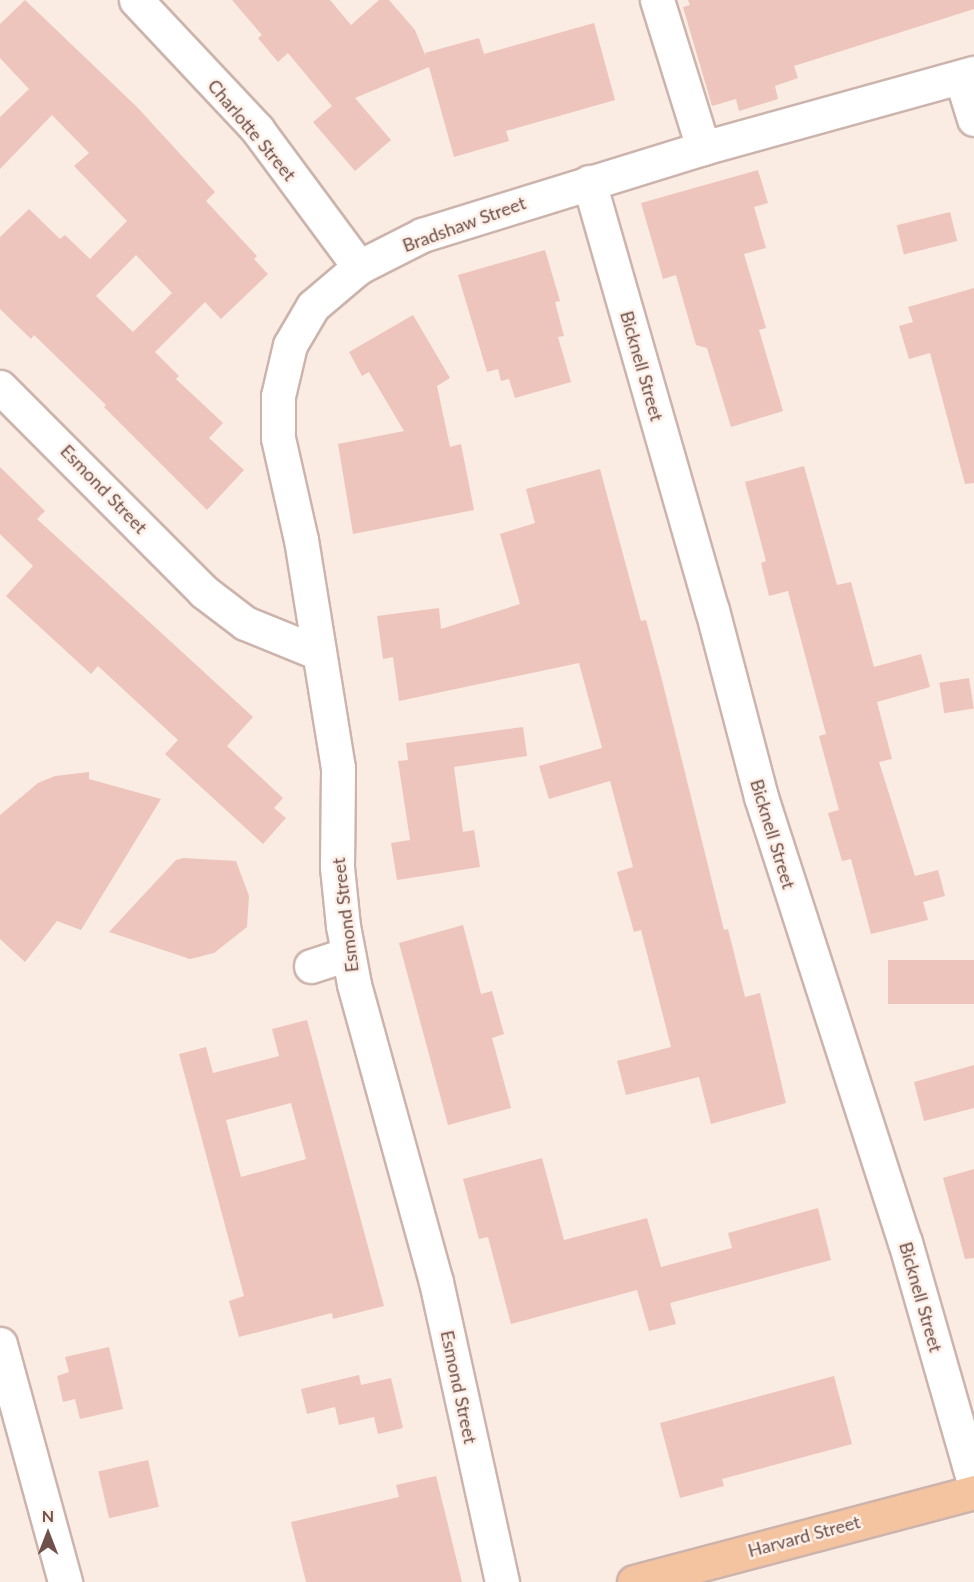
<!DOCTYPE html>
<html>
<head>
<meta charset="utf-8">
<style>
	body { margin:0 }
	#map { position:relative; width:974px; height:1582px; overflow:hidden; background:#faece2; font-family:Lato,sans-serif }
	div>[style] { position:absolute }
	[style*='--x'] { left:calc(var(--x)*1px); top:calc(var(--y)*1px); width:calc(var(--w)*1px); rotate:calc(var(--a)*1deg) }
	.building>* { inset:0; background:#edc5bc; transform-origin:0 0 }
	.roads { filter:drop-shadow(2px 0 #ccb4ad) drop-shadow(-2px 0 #ccb4ad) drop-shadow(0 2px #ccb4ad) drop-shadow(0 -2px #ccb4ad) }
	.minor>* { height:33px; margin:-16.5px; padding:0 16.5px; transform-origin:16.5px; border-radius:16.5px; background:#fff }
	.major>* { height:33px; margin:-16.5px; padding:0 16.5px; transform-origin:16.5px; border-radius:16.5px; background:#f4c39f }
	span { translate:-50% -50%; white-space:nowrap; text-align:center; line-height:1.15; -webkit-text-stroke:5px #fdf0e8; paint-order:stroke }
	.street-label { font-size:18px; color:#6f504b }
	.north { position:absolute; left:18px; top:1504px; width:60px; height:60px; -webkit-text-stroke:4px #fdf0e8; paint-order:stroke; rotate:0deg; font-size:16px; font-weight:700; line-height:24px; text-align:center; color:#6f504b }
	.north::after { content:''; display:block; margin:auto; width:21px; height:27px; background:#6f504b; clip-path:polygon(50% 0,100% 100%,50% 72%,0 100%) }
</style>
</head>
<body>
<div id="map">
	<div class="building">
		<div style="clip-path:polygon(evenodd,25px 0,137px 107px,215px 192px,206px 201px,257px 256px,254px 259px,268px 274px,221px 319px,205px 302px,155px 352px,179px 376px,176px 379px,223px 423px,209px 438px,244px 470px,207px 510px,104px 407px,106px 405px,34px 335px,31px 339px,0 309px,0 237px,29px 209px,60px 239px,65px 235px,90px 259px,127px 221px,74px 166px,89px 153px,52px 115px,0 169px,0 117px,29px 89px,0 58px,0 24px,25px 0,136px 255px,172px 293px,133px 332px,96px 296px,136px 255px)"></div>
		<div style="clip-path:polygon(232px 0,330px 0,351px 25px,379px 0,389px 0,415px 30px,426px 57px,425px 53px,479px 38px,484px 54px,594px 23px,615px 100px,506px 131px,509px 141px,454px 157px,429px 67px,355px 98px,391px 140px,355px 171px,313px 122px,332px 106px,288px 53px,278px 62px,258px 38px,262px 35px)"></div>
		<div style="clip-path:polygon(688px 0,974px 0,974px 9px,794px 66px,798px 78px,775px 86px,778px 99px,739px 111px,736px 99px,712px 106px,683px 7px,690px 5px)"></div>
		<div style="clip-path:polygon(758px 170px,768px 203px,754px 207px,766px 248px,744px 254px,766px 328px,759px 330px,783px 411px,731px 427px,707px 348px,696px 345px,676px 275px,663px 279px,641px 203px)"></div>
		<div style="left:950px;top:212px;width:30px;height:55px;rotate:76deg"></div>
		<div style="clip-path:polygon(545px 250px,560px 301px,555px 302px,564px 336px,558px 337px,571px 382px,515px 398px,509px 379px,501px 381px,498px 369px,487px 372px,458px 275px)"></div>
		<div style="clip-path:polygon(974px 288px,974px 483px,965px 484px,930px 353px,909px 359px,899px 326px,913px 322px,908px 307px)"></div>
		<div style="clip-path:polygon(413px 315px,450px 378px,437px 386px,450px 447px,461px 444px,474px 510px,353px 534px,338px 444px,404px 431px,369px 372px,362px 376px,349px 352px)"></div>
		<div style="clip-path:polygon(804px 466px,837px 585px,851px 582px,874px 667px,921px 654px,930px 687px,877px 702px,892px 759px,879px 762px,915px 876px,938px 870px,945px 896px,923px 902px,928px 920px,871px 934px,851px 859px,842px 861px,828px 813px,839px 810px,819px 736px,826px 734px,788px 591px,769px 596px,761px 563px,766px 561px,745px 482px)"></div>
		<div style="clip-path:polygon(0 467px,45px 511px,37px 519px,253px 717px,227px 746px,283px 798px,274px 808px,286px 818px,263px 844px,165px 754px,178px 740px,98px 666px,91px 674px,6px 596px,33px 566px,0 534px)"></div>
		<div style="clip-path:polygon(600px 469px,641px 621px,646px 620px,663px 684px,724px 930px,728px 929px,745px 997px,760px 993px,786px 1103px,711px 1124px,699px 1077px,626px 1095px,617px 1061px,671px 1047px,641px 930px,634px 932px,617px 872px,633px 867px,610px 781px,549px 799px,539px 766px,602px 748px,579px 663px,399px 701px,393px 657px,383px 659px,377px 616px,439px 608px,441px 629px,520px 604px,500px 534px,535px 523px,526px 489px)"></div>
		<div style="left:969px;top:678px;width:31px;height:30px;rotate:81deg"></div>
		<div style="clip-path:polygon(523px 727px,527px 756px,454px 767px,463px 832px,474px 830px,480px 867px,397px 880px,391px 843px,410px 840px,398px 761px,408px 760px,406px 743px)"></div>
		<div style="clip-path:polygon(89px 772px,89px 779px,161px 799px,81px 930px,57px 921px,25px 962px,0 939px,0 815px,38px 783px,55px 776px)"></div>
		<div style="clip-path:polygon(184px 858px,236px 861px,249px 896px,247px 927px,214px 953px,190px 959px,109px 932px,176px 860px)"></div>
		<div style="clip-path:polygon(463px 925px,481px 994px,492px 991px,504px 1034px,492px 1038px,511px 1108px,448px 1125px,399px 943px)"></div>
		<div style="left:974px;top:960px;width:44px;height:86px;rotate:90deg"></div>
		<div style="clip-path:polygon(evenodd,307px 1020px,384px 1306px,333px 1319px,332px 1313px,239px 1337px,229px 1301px,244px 1296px,179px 1054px,206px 1047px,213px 1073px,279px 1056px,272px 1029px,307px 1020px,291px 1103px,306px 1159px,241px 1177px,226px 1120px,291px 1103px)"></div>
		<div style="clip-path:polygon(974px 1065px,974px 1108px,924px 1121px,914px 1082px)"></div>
		<div style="clip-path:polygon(542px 1158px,564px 1240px,647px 1218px,661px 1267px,732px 1248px,728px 1233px,818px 1208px,831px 1260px,670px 1303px,676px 1324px,649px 1331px,637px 1290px,511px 1324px,488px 1237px,479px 1239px,463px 1179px)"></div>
		<div style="clip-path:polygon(974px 1169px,974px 1258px,965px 1259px,943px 1178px)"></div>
		<div style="clip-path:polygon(109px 1347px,123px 1409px,80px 1419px,75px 1399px,63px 1402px,57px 1376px,69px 1372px,65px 1357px)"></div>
		<div style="clip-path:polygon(359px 1375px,361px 1385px,391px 1378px,403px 1428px,378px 1434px,374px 1417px,339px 1425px,335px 1407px,307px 1414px,301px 1389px)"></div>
		<div style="clip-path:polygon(834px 1376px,852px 1444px,722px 1479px,724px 1486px,680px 1498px,660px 1423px)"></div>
		<div style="left:148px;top:1460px;width:48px;height:51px;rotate:77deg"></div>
		<div style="clip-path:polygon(436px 1476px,462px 1582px,306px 1582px,291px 1522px,399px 1497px,396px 1485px)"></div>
	</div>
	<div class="roads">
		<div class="minor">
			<div style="--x:136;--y:0;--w:177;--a:46.8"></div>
			<div style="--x:257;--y:129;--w:172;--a:53.5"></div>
			<div style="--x:657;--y:0;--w:155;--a:72.7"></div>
			<div style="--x:961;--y:77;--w:44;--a:72.8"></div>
			<div style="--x:589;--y:182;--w:445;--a:74"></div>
			<div style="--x:712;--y:610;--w:193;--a:75.3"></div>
			<div style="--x:761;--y:797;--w:468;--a:72.1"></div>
			<div style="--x:905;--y:1242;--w:250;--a:74"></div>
			<div style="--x:0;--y:387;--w:288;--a:45.1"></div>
			<div style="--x:203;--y:591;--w:53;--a:37.3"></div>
			<div style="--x:245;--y:623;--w:80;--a:22.1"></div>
			<div style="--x:311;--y:966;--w:39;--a:-18"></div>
			<div style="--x:0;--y:1344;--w:247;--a:74.7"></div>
			<div style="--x:502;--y:1582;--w:307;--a:-102.4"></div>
			<div style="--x:436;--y:1282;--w:309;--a:-105.4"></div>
			<div style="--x:354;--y:984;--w:59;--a:-100.7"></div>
			<div style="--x:343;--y:926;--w:59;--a:-95.8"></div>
			<div style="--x:337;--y:867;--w:99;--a:-89.4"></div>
			<div style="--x:338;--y:768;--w:231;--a:-99.2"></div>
			<div style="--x:301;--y:540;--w:105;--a:-102.7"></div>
			<div style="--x:278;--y:438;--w:42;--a:-90"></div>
			<div style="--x:278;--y:396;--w:52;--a:-76.8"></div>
			<div style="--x:290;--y:345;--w:45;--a:-59.5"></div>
			<div style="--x:313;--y:306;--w:60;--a:-40.3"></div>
			<div style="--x:359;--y:267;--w:71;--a:-26.9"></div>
			<div style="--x:422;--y:235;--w:294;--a:-17.2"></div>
			<div style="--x:703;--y:148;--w:281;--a:-15.5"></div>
		</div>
		<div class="major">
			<div style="--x:634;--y:1582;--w:352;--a:-14.8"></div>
		</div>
	</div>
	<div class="street-label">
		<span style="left:252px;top:130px;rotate:50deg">Charlotte Street</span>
		<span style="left:464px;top:224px;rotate:-20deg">Bradshaw Street</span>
		<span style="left:642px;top:366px;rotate:74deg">Bicknell Street</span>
		<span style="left:104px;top:489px;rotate:46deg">Esmond Street</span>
		<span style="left:773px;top:834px;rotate:73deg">Bicknell Street</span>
		<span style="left:345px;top:915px;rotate:-97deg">Esmond Street</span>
		<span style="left:921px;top:1297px;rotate:74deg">Bicknell Street</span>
		<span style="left:459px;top:1387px;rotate:78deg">Esmond Street</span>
		<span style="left:804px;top:1536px;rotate:-15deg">Harvard Street</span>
	</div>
	<div class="north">N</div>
</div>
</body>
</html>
